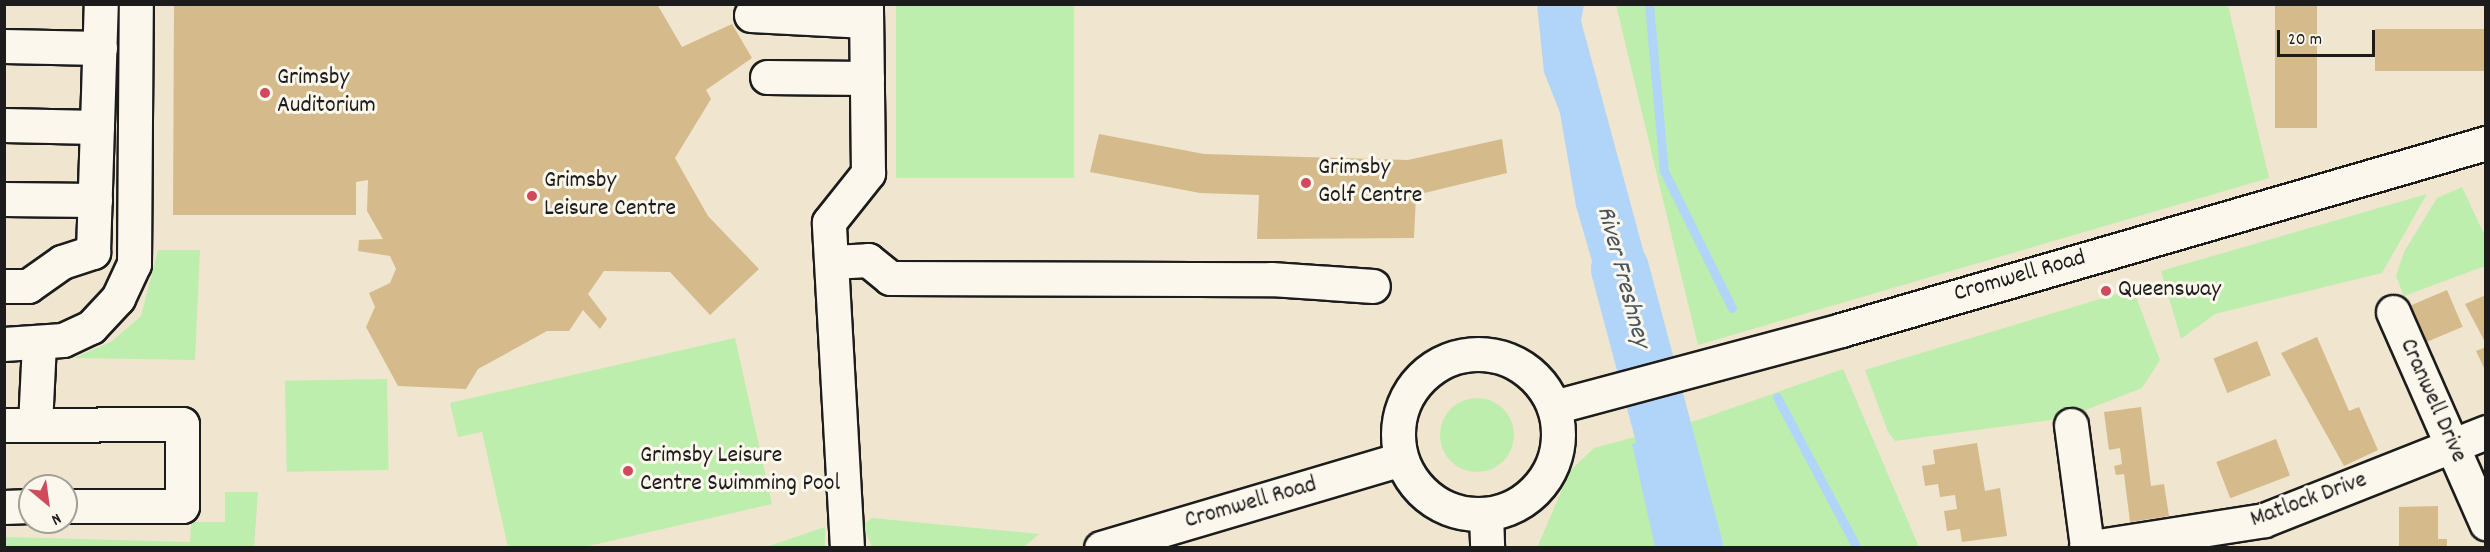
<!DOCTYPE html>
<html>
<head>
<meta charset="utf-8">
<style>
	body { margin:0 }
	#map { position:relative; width:2490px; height:552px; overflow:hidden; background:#f0e5cf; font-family:Dekko,sans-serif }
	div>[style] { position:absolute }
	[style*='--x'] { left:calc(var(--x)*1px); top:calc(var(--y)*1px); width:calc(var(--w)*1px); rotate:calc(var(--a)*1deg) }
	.green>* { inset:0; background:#bdeead; transform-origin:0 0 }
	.round { border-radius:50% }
	.water>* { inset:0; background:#b0d5f9 }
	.stream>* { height:9px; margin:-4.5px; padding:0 4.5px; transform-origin:4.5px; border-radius:4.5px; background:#b0d5f9 }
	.river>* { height:58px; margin:-29px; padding:0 29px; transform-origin:29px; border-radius:29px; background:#b0d5f9 }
	.building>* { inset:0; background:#d5bb8b; transform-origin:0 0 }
	.roads { filter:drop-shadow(2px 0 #1c1c1c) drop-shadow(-2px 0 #1c1c1c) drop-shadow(0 2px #1c1c1c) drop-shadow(0 -2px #1c1c1c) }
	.minor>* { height:33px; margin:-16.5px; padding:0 16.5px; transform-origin:16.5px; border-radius:16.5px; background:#fbf7ec }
	.minor>.ring { margin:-16.5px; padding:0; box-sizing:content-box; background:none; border:33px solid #fbf7ec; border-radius:50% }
	.dots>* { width:16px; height:16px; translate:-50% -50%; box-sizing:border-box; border:3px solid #fbf7ec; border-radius:50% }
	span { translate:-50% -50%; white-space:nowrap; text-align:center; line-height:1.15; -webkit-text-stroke:6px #fbf7ec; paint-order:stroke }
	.poi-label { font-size:24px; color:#1c1c1c }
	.left { translate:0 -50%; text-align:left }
	.street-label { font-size:24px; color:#1c1c1c }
	.water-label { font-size:26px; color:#48545e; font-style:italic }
	.frame { position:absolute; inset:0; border:6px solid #1c1c1c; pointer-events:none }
	.north { position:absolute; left:18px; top:474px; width:60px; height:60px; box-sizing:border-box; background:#fbf7ec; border:2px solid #a29f99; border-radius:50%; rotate:151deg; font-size:16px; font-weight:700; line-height:24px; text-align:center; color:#1c1c1c }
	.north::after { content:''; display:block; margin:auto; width:21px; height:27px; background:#d1495b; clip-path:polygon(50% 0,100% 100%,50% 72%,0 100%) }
	.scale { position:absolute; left:2277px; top:30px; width:98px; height:27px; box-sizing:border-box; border:3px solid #1c1c1c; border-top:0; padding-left:8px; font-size:18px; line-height:21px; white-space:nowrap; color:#1c1c1c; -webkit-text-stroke:4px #fbf7ec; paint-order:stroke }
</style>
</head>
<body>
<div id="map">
	<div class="green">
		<div style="left:896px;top:5px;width:178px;height:173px"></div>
		<div style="clip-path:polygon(2228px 5px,2269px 178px,1698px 345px,1616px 5px)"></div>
		<div style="clip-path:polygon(2462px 187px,2485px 236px,2485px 266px,2404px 296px,2396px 276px,2404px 252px,2437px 198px)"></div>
		<div style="clip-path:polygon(2427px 194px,2382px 273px,2215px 314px,2181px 339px,2161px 271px)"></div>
		<div style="clip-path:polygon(158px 250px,200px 250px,195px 360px,74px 358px,111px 342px,141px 316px)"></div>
		<div style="clip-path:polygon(2133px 289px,2160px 360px,2142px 388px,2065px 418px,1895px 441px,1888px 432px,1865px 370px)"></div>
		<div style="clip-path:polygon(735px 338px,772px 504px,584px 547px,508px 547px,482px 432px,458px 437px,450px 403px)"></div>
		<div style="clip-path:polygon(1843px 369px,1919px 547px,1537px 548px,1570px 471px,1594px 448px,1698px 420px)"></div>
		<div style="left:387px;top:379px;width:91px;height:102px;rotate:89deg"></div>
		<div class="round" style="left:1440px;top:398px;width:74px;height:74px"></div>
		<div style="clip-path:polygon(225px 492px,258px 492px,254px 547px,5px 547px,5px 537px,190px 542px,191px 522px,225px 522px)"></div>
		<div style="clip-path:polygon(872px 518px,1039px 534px,1024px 547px,872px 547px,863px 525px)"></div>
		<div style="clip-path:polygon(825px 527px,825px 547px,766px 547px)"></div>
	</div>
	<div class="water">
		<div style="clip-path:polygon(1537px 5px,1584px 5px,1581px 21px,1667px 338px,1619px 354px,1576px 206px,1560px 113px,1544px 72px)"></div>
		<div style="clip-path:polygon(1688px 430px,1711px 547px,1655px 547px,1632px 444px)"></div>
	</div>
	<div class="stream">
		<div style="--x:1649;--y:4;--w:168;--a:84.9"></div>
		<div style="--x:1664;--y:171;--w:153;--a:63.6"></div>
		<div style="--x:1777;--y:397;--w:171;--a:62.1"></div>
	</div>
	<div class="river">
		<div style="--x:1620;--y:269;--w:289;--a:75.1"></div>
	</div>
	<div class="building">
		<div style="clip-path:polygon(174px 4px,657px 4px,682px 47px,732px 24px,752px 58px,706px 90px,711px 99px,675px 158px,708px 216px,759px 269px,710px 315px,670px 272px,604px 271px,588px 294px,607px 319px,600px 329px,583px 310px,569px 331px,547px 331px,478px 369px,466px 389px,398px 386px,366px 327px,375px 307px,369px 293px,390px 283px,396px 269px,390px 256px,358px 251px,359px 240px,383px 239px,367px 211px,368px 180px,356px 182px,356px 215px,173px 215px)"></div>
		<div style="left:2275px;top:4px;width:42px;height:124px"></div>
		<div style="left:2486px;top:29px;width:42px;height:111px;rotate:90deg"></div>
		<div style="clip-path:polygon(1099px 134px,1204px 154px,1408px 160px,1502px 139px,1507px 173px,1416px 195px,1414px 238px,1257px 239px,1259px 195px,1200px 193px,1090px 172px)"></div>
		<div style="left:2447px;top:290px;width:40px;height:48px;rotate:67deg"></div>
		<div style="clip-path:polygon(2486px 295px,2486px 344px,2465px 304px)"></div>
		<div style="clip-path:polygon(2317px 337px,2349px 411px,2359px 407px,2378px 450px,2344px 466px,2281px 353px)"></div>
		<div style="left:2257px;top:341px;width:37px;height:47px;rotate:68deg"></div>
		<div style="clip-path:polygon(2486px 347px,2486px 372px,2476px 351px)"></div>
		<div style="clip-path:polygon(2141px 407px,2151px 486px,2164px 484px,2169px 516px,2130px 522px,2124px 474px,2116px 475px,2114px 466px,2122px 464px,2120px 448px,2109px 450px,2104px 412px)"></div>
		<div style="left:2276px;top:439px;width:39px;height:64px;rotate:69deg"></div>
		<div style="clip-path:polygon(1977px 443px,1985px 491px,2000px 488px,2007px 536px,1962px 542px,1960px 529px,1947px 531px,1944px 511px,1957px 509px,1955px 495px,1940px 497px,1938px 484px,1925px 486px,1922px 466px,1935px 464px,1933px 450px)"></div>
		<div style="clip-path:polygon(2438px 506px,2438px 539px,2447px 539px,2447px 548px,2399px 548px,2399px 507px)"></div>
	</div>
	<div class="roads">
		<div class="minor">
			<div style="--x:751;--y:15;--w:115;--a:3"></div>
			<div style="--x:4;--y:46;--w:96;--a:1.2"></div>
			<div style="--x:767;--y:77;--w:100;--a:0.6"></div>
			<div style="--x:4;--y:125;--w:93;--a:1.2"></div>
			<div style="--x:4;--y:199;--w:91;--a:0.6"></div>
			<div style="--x:832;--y:262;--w:36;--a:-3"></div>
			<div style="--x:868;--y:260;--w:28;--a:39"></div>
			<div style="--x:890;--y:278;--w:381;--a:0.2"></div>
			<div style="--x:1271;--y:279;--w:102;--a:3.9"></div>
			<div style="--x:4;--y:286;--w:24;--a:0"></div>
			<div style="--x:28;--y:286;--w:42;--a:-35.2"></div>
			<div style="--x:62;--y:262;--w:33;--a:-18"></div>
			<div style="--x:93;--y:252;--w:248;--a:-88.2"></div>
			<div style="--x:2393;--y:312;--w:231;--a:66.2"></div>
			<div style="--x:4;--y:344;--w:59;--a:-3.9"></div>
			<div style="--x:63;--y:340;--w:31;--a:-25"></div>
			<div style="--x:91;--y:327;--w:40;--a:-47"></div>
			<div style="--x:118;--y:298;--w:38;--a:-65"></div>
			<div style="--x:134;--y:264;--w:260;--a:-89.6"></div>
			<div class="ring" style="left:1398px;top:354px;width:127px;height:127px"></div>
			<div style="--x:1554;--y:407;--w:297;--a:-15"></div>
			<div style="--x:1841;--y:330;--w:672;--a:-16.17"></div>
			<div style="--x:4;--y:425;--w:178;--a:-0.3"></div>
			<div style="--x:182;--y:424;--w:82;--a:90"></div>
			<div style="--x:182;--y:506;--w:116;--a:180"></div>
			<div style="--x:35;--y:425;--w:83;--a:-87.2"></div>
			<div style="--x:2071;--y:425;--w:123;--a:82.5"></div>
			<div style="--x:4;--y:507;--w:26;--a:-2"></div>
			<div style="--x:1486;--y:514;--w:34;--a:88"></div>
			<div style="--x:847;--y:548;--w:326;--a:-93.2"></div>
			<div style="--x:829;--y:222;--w:63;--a:-51.5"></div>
			<div style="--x:868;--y:173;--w:169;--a:-90.7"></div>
			<div style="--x:1101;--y:548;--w:313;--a:-16.5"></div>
			<div style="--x:2086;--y:548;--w:180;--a:-8.9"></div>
			<div style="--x:2264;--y:520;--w:239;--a:-21.6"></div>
		</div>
	</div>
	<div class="dots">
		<div style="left:265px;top:93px;background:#d1495b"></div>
		<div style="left:1306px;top:183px;background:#d1495b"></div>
		<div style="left:532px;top:196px;background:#d1495b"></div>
		<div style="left:2106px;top:291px;background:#d1495b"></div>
		<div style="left:628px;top:471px;background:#d1495b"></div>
	</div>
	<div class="poi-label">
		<span class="left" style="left:277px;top:93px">Grimsby<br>Auditorium</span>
		<span class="left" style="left:1318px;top:183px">Grimsby<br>Golf Centre</span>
		<span class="left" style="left:544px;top:196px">Grimsby<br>Leisure Centre</span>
		<span class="left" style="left:2118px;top:291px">Queensway</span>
		<span class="left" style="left:640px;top:471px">Grimsby Leisure<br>Centre Swimming Pool</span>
	</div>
	<div class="street-label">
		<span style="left:2020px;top:277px;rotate:-16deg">Cromwell Road</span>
		<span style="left:2432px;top:401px;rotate:66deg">Cranwell Drive</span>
		<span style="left:2309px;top:501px;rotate:-20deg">Matlock Drive</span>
		<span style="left:1251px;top:504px;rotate:-16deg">Cromwell Road</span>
	</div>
	<div class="water-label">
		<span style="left:1622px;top:277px;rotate:75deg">River Freshney</span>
	</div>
	<div class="frame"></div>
	<div class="north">N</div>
	<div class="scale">20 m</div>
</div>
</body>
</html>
